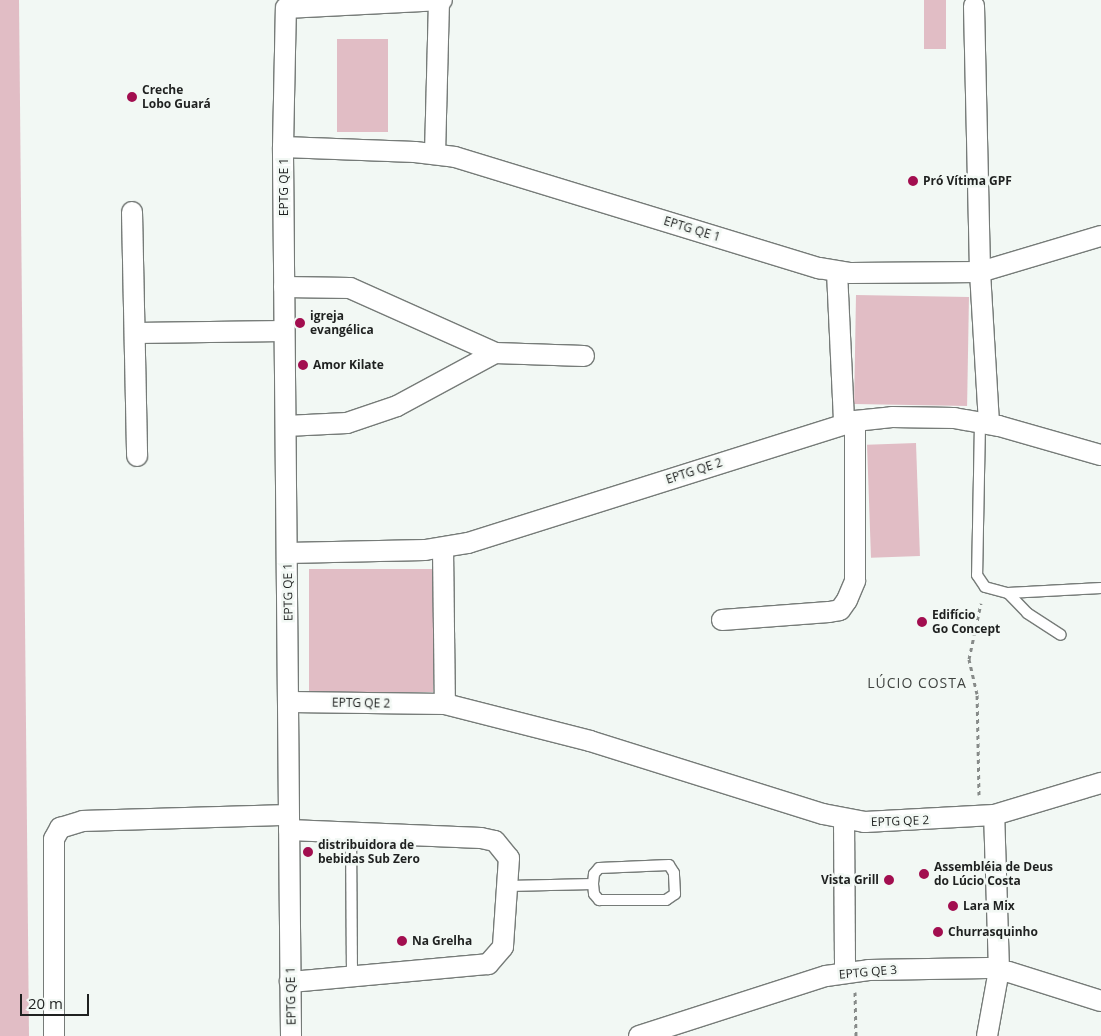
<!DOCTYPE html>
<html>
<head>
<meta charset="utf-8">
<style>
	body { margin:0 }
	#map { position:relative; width:1101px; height:1036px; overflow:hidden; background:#f2f8f4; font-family:"Open Sans",sans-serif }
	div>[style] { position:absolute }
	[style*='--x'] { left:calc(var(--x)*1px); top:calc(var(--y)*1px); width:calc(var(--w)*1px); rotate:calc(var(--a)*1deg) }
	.green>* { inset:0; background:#e1bdc5; transform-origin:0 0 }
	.path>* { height:3px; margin-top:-1.5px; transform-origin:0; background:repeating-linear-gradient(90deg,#878b89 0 4px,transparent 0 8px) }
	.roads { filter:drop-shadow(1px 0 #767b78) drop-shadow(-1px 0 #767b78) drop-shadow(0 1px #767b78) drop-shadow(0 -1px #767b78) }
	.lane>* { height:10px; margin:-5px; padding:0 5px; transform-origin:5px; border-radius:5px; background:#fff }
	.street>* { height:20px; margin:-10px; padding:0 10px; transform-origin:10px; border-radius:10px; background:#fff }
	.dots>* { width:14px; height:14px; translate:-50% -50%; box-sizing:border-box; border:2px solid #f2f8f4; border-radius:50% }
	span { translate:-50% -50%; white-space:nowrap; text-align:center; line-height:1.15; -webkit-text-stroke:5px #f2f8f4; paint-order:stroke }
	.poi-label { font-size:12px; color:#1f2120; font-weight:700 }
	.left { translate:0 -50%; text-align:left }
	.right { translate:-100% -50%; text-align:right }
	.street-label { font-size:12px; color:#1f2120 }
	.neighbourhood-label { font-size:14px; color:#404441; letter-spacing:1px }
	.scale { position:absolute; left:20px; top:994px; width:69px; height:22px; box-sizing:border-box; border:2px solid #1f2120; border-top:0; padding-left:6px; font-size:15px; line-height:18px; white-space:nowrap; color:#1f2120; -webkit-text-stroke:4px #f2f8f4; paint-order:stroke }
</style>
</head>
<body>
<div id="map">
	<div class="green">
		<div style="clip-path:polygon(0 0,19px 0,29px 1036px,0 1036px)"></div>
		<div style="left:924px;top:0;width:22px;height:49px"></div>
		<div style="left:337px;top:39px;width:51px;height:93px"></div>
		<div style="left:856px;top:295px;width:113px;height:109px;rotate:1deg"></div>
		<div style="left:916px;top:443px;width:113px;height:49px;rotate:88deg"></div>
		<div style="left:309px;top:569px;width:124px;height:123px"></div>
	</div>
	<div class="path">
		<div style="--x:979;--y:795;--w:101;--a:-91.1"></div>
		<div style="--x:977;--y:694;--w:36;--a:-103"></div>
		<div style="--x:969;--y:659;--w:57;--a:-77.9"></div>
		<div style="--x:855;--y:992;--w:44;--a:88.7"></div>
	</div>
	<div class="roads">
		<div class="lane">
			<div style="--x:980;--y:423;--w:152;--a:91.1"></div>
			<div style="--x:977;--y:575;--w:14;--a:56"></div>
			<div style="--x:985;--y:587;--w:24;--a:15"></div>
			<div style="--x:1008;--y:593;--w:93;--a:-3.1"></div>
			<div style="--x:1008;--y:593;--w:28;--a:46"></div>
			<div style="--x:1027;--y:613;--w:40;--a:32.9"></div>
			<div style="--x:351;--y:833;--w:145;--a:89.6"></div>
			<div style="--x:508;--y:886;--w:85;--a:-1.3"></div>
			<div style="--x:593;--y:884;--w:10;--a:84"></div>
			<div style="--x:594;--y:894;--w:8;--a:50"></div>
			<div style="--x:599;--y:900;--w:67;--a:0"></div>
			<div style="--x:666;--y:900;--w:11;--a:-34"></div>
			<div style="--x:675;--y:894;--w:21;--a:-93"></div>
			<div style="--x:674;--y:873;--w:9;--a:-122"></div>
			<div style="--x:669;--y:865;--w:70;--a:177.5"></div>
			<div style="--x:599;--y:868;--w:8;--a:130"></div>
			<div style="--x:594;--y:874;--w:10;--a:96"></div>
		</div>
		<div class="street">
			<div style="--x:974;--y:6;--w:266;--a:88.7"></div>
			<div style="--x:980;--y:272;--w:152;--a:86.6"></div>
			<div style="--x:283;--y:147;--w:132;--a:2.2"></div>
			<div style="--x:415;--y:152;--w:40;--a:7.1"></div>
			<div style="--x:455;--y:157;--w:381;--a:17"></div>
			<div style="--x:819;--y:268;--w:32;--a:9"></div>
			<div style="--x:851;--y:273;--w:129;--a:-0.4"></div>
			<div style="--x:980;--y:272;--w:126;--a:-16.6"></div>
			<div style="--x:435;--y:154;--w:153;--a:-88.5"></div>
			<div style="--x:132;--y:212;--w:244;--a:88.8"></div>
			<div style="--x:837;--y:272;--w:150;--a:87.3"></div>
			<div style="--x:284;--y:287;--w:66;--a:0.9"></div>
			<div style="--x:350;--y:288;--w:159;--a:24.1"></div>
			<div style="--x:495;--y:353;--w:89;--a:1.9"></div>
			<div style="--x:135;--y:333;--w:149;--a:-0.8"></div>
			<div style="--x:286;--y:426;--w:61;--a:-2.8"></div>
			<div style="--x:347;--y:423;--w:53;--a:-18.8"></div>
			<div style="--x:397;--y:406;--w:111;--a:-28.4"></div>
			<div style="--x:443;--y:548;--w:156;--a:89.3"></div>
			<div style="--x:287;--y:553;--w:138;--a:-1.2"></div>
			<div style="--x:425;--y:550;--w:44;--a:-9.2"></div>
			<div style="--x:468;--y:543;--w:406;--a:-17.5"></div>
			<div style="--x:855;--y:421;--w:37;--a:-6"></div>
			<div style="--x:892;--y:417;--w:62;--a:0.9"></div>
			<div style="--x:954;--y:418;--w:46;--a:10.1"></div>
			<div style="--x:999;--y:426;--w:106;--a:15.9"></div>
			<div style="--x:722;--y:620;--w:107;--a:-4.3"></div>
			<div style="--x:829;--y:612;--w:11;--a:-10"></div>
			<div style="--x:840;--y:610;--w:12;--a:-55"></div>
			<div style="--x:847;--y:600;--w:21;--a:-67"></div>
			<div style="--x:855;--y:581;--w:160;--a:-90"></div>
			<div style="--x:290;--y:702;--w:155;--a:0.7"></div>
			<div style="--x:445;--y:704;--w:150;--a:14.3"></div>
			<div style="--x:590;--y:741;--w:244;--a:17.4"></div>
			<div style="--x:823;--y:814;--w:43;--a:10.8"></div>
			<div style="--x:865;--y:822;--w:129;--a:-3.1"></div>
			<div style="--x:994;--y:815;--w:112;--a:-16.7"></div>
			<div style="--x:844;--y:819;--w:154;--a:89.6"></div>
			<div style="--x:289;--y:830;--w:192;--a:2.4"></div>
			<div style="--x:481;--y:838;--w:14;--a:12"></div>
			<div style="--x:495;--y:841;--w:22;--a:51"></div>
			<div style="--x:509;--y:858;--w:89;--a:93.9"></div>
			<div style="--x:503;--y:947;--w:23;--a:131"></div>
			<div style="--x:488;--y:964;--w:199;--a:174.8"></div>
			<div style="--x:54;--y:1036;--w:197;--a:-90"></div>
			<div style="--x:54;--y:839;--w:13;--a:-61"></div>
			<div style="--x:60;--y:828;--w:24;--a:-17"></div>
			<div style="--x:83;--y:821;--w:205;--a:-1.7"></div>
			<div style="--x:291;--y:1036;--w:889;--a:-90.52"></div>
			<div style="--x:283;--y:147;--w:139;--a:-88.8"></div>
			<div style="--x:286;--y:8;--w:156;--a:-2.9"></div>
			<div style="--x:639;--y:1036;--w:196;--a:-17.8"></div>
			<div style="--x:826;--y:976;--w:43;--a:-7.9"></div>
			<div style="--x:869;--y:970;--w:119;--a:-1"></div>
			<div style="--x:988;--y:968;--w:21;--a:11"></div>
			<div style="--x:1009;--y:972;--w:96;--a:17.5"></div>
			<div style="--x:987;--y:1036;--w:67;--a:-79.7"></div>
			<div style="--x:999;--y:970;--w:155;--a:-91.8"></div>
		</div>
	</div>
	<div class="dots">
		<div style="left:132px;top:97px;background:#a20e4f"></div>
		<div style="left:913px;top:181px;background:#a20e4f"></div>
		<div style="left:300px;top:323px;background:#a20e4f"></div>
		<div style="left:303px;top:365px;background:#a20e4f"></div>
		<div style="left:922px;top:622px;background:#a20e4f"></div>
		<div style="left:308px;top:852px;background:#a20e4f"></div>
		<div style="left:924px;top:874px;background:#a20e4f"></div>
		<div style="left:889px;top:880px;background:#a20e4f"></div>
		<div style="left:953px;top:906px;background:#a20e4f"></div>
		<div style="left:938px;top:932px;background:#a20e4f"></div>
		<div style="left:402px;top:941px;background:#a20e4f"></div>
	</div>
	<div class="poi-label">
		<span class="left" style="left:142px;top:97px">Creche<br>Lobo Guará</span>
		<span class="left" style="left:923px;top:181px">Pró Vítima GPF</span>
		<span class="left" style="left:310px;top:323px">igreja<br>evangélica</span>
		<span class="left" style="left:313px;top:365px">Amor Kilate</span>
		<span class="left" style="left:932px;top:622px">Edifício<br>Go Concept</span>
		<span class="left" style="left:318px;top:852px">distribuidora de<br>bebidas Sub Zero</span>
		<span class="left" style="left:934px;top:874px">Assembléia de Deus<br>do Lúcio Costa</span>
		<span class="right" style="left:879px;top:880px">Vista Grill</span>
		<span class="left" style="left:963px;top:906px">Lara Mix</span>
		<span class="left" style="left:948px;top:932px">Churrasquinho</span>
		<span class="left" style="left:412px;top:941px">Na Grelha</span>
	</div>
	<div class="street-label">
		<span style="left:284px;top:187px;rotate:-90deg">EPTG QE 1</span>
		<span style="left:692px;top:229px;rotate:17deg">EPTG QE 1</span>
		<span style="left:694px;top:471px;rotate:-18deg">EPTG QE 2</span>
		<span style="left:288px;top:592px;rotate:-91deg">EPTG QE 1</span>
		<span style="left:361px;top:703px;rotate:1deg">EPTG QE 2</span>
		<span style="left:900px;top:821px;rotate:-2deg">EPTG QE 2</span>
		<span style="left:868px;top:972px;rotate:-5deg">EPTG QE 3</span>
		<span style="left:291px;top:996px;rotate:-91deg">EPTG QE 1</span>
	</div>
	<div class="neighbourhood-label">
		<span style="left:917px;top:683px">LÚCIO COSTA</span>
	</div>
	<div class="scale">20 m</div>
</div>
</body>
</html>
